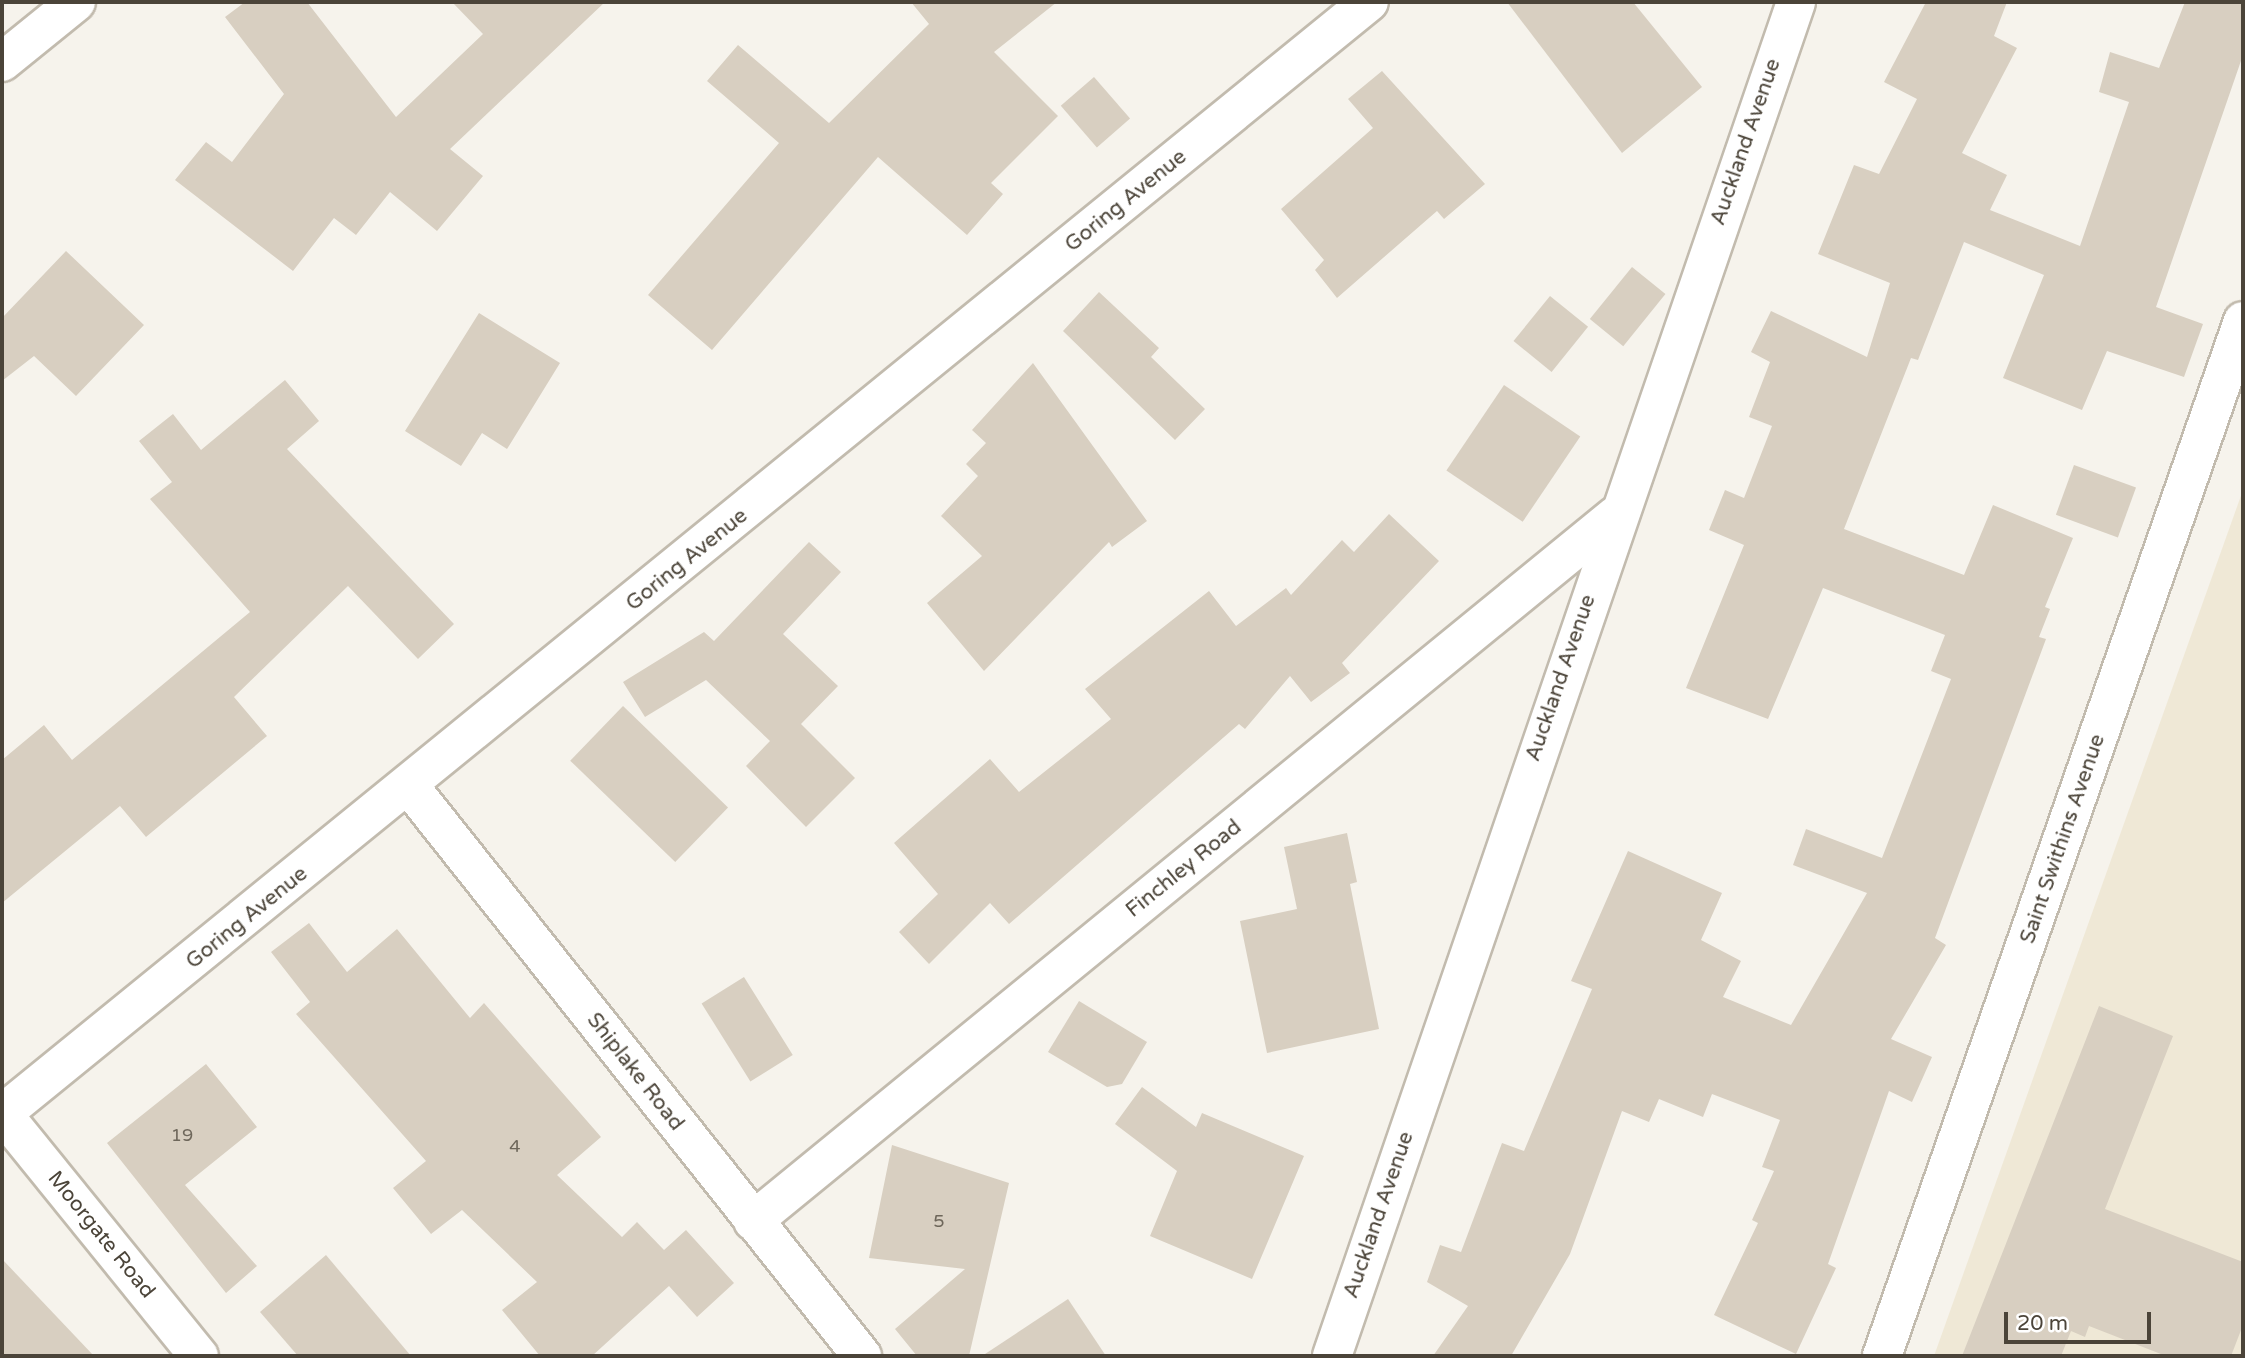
<!DOCTYPE html>
<html>
<head>
<meta charset="utf-8">
<style>
	body { margin:0 }
	#map { position:relative; width:2245px; height:1358px; overflow:hidden; background:#f6f3ec; font-family:"Varela Round",sans-serif }
	div>[style] { position:absolute }
	[style*='--x'] { left:calc(var(--x)*1px); top:calc(var(--y)*1px); width:calc(var(--w)*1px); rotate:calc(var(--a)*1deg) }
	.education>* { inset:0; background:#efe8d6 }
	.building>* { inset:0; background:#d8cfc1; transform-origin:0 0 }
	.roads { filter:drop-shadow(2px 0 #c2bbae) drop-shadow(-2px 0 #c2bbae) drop-shadow(0 2px #c2bbae) drop-shadow(0 -2px #c2bbae) }
	.minor>* { height:38px; margin:-19px; padding:0 19px; transform-origin:19px; border-radius:19px; background:#fff }
	span { translate:-50% -50%; white-space:nowrap; text-align:center; line-height:1.15; -webkit-text-stroke:6px #fff; paint-order:stroke }
	.number-label { font-size:18px; color:#6e675b }
	.number-label span { -webkit-text-stroke-width:0 }
	.street-label { font-size:21px; color:#4b4439 }
	.frame { position:absolute; inset:0; border:4px solid #4b4439; pointer-events:none }
	.scale { position:absolute; left:2004px; top:1312px; width:147px; height:32px; box-sizing:border-box; border:4px solid #4b4439; border-top:0; padding-left:9px; font-size:21px; line-height:24px; white-space:nowrap; color:#4b4439; -webkit-text-stroke:5px #fff; paint-order:stroke }
</style>
</head>
<body>
<div id="map">
	<div class="education">
		<div style="clip-path:polygon(2243px 490px,2243px 1356px,1934px 1356px)"></div>
	</div>
	<div class="building">
		<div style="clip-path:polygon(245px 2px,307px 2px,396px 117px,483px 34px,452px 2px,605px 2px,450px 149px,483px 176px,437px 231px,390px 192px,356px 235px,334px 218px,293px 271px,175px 180px,206px 142px,232px 162px,284px 94px,225px 17px)"></div>
		<div style="clip-path:polygon(911px 2px,1057px 2px,994px 52px,1058px 116px,991px 183px,1003px 194px,967px 235px,878px 157px,712px 350px,648px 295px,779px 143px,707px 81px,738px 45px,829px 123px,929px 24px)"></div>
		<div style="clip-path:polygon(1507px 2px,1633px 2px,1702px 87px,1622px 153px)"></div>
		<div style="clip-path:polygon(1926px 2px,2007px 2px,1994px 36px,2017px 48px,1962px 153px,2007px 175px,1990px 210px,2080px 246px,2129px 102px,2099px 92px,2110px 52px,2159px 68px,2185px 2px,2243px 2px,2243px 55px,2156px 307px,2203px 324px,2184px 377px,2107px 351px,2082px 410px,2003px 378px,2044px 275px,1964px 242px,1918px 360px,1911px 358px,1844px 529px,1964px 575px,1993px 505px,2073px 538px,2045px 607px,2050px 609px,2039px 637px,2046px 639px,1935px 938px,1946px 945px,1891px 1039px,1932px 1057px,1912px 1102px,1889px 1091px,1828px 1264px,1836px 1268px,1796px 1354px,1714px 1315px,1758px 1223px,1752px 1220px,1774px 1171px,1762px 1167px,1780px 1120px,1712px 1094px,1703px 1117px,1659px 1099px,1649px 1122px,1622px 1111px,1570px 1254px,1511px 1356px,1433px 1356px,1468px 1306px,1427px 1282px,1440px 1245px,1461px 1252px,1502px 1143px,1524px 1151px,1592px 989px,1571px 981px,1628px 851px,1722px 893px,1701px 940px,1741px 961px,1723px 997px,1791px 1025px,1867px 893px,1793px 865px,1806px 829px,1882px 858px,1951px 679px,1931px 671px,1945px 635px,1823px 588px,1768px 719px,1686px 688px,1744px 545px,1709px 530px,1725px 490px,1744px 498px,1772px 426px,1749px 417px,1770px 362px,1751px 352px,1771px 311px,1867px 357px,1890px 283px,1818px 254px,1854px 165px,1879px 174px,1917px 99px,1884px 82px)"></div>
		<div style="clip-path:polygon(1382px 71px,1485px 184px,1444px 219px,1437px 211px,1337px 298px,1315px 270px,1324px 260px,1281px 209px,1373px 128px,1348px 99px)"></div>
		<div style="left:1094px;top:77px;width:55px;height:44px;rotate:49deg"></div>
		<div style="clip-path:polygon(66px 251px,144px 325px,76px 396px,34px 356px,2px 381px,2px 318px)"></div>
		<div style="left:1632px;top:267px;width:43px;height:67px;rotate:39deg"></div>
		<div style="clip-path:polygon(1099px 292px,1159px 348px,1151px 357px,1205px 409px,1175px 440px,1063px 331px)"></div>
		<div style="left:1550px;top:296px;width:49px;height:58px;rotate:39deg"></div>
		<div style="clip-path:polygon(479px 313px,560px 363px,507px 449px,482px 433px,461px 466px,405px 431px)"></div>
		<div style="clip-path:polygon(1033px 363px,1147px 521px,1112px 547px,1109px 542px,984px 671px,927px 603px,982px 556px,941px 516px,978px 476px,966px 464px,986px 443px,972px 430px)"></div>
		<div style="clip-path:polygon(285px 380px,319px 421px,287px 449px,454px 624px,418px 659px,348px 586px,234px 697px,267px 736px,146px 837px,120px 806px,2px 903px,2px 760px,44px 725px,72px 760px,250px 612px,150px 499px,172px 482px,139px 441px,173px 414px,201px 450px)"></div>
		<div style="left:1504px;top:385px;width:92px;height:103px;rotate:34deg"></div>
		<div style="left:2074px;top:465px;width:66px;height:53px;rotate:20deg"></div>
		<div style="clip-path:polygon(1389px 514px,1439px 561px,1342px 663px,1350px 673px,1311px 702px,1290px 676px,1245px 729px,1239px 724px,1009px 924px,990px 903px,929px 964px,899px 932px,938px 894px,894px 843px,990px 759px,1019px 792px,1111px 719px,1085px 689px,1209px 591px,1236px 626px,1286px 588px,1291px 595px,1342px 540px,1354px 552px)"></div>
		<div style="clip-path:polygon(809px 542px,841px 572px,783px 634px,838px 686px,801px 724px,855px 778px,806px 827px,746px 766px,770px 741px,706px 680px,645px 717px,623px 682px,704px 632px,714px 641px)"></div>
		<div style="left:623px;top:706px;width:146px;height:76px;rotate:44deg"></div>
		<div style="clip-path:polygon(1347px 833px,1357px 882px,1350px 884px,1379px 1029px,1267px 1053px,1240px 921px,1297px 909px,1284px 847px)"></div>
		<div style="clip-path:polygon(309px 923px,347px 972px,397px 929px,470px 1018px,484px 1003px,601px 1137px,557px 1175px,622px 1237px,637px 1222px,664px 1250px,686px 1230px,734px 1283px,697px 1317px,669px 1286px,592px 1356px,540px 1356px,502px 1310px,537px 1282px,462px 1210px,431px 1234px,393px 1188px,426px 1161px,296px 1014px,310px 1002px,271px 952px)"></div>
		<div style="left:744px;top:977px;width:92px;height:50px;rotate:58deg"></div>
		<div style="clip-path:polygon(1079px 1001px,1147px 1042px,1122px 1084px,1107px 1087px,1048px 1052px)"></div>
		<div style="clip-path:polygon(2099px 1006px,2173px 1036px,2105px 1209px,2243px 1262px,2243px 1325px,2231px 1356px,2166px 1356px,2089px 1326px,2085px 1337px,2071px 1331px,2061px 1356px,1962px 1356px)"></div>
		<div style="clip-path:polygon(206px 1064px,257px 1127px,185px 1185px,257px 1266px,226px 1293px,107px 1143px)"></div>
		<div style="clip-path:polygon(1142px 1087px,1196px 1127px,1202px 1113px,1304px 1156px,1252px 1279px,1150px 1236px,1177px 1171px,1115px 1124px)"></div>
		<div style="clip-path:polygon(892px 1145px,1009px 1183px,969px 1356px,917px 1356px,895px 1329px,965px 1269px,869px 1258px)"></div>
		<div style="clip-path:polygon(326px 1255px,411px 1356px,298px 1356px,260px 1312px)"></div>
		<div style="clip-path:polygon(2px 1259px,94px 1356px,2px 1356px)"></div>
		<div style="clip-path:polygon(1068px 1299px,1106px 1356px,982px 1356px)"></div>
	</div>
	<div class="roads">
		<div class="minor">
			<div style="--x:2;--y:62;--w:95;--a:-39"></div>
			<div style="--x:410;--y:787;--w:727;--a:51.54"></div>
			<div style="--x:2;--y:1113;--w:313;--a:51"></div>
			<div style="--x:2;--y:1114;--w:1762;--a:-39.13"></div>
			<div style="--x:753;--y:1221;--w:1114;--a:-39.28"></div>
			<div style="--x:1332;--y:1356;--w:1431;--a:-71.08"></div>
			<div style="--x:1882;--y:1356;--w:1096;--a:-70.77"></div>
		</div>
	</div>
	<div class="number-label">
		<span style="left:182px;top:1135px">19</span>
		<span style="left:515px;top:1146px">4</span>
		<span style="left:939px;top:1221px">5</span>
	</div>
	<div class="street-label">
		<span style="left:1746px;top:142px;rotate:-71deg">Auckland Avenue</span>
		<span style="left:1126px;top:201px;rotate:-39deg">Goring Avenue</span>
		<span style="left:687px;top:560px;rotate:-39deg">Goring Avenue</span>
		<span style="left:1561px;top:678px;rotate:-71deg">Auckland Avenue</span>
		<span style="left:2063px;top:839px;rotate:-71deg">Saint Swithins Avenue</span>
		<span style="left:1184px;top:869px;rotate:-39deg">Finchley Road</span>
		<span style="left:247px;top:918px;rotate:-39deg">Goring Avenue</span>
		<span style="left:635px;top:1072px;rotate:52deg">Shiplake Road</span>
		<span style="left:1379px;top:1215px;rotate:-71deg">Auckland Avenue</span>
		<span style="left:101px;top:1235px;rotate:51deg">Moorgate Road</span>
	</div>
	<div class="frame"></div>
	<div class="scale">20 m</div>
</div>
</body>
</html>
